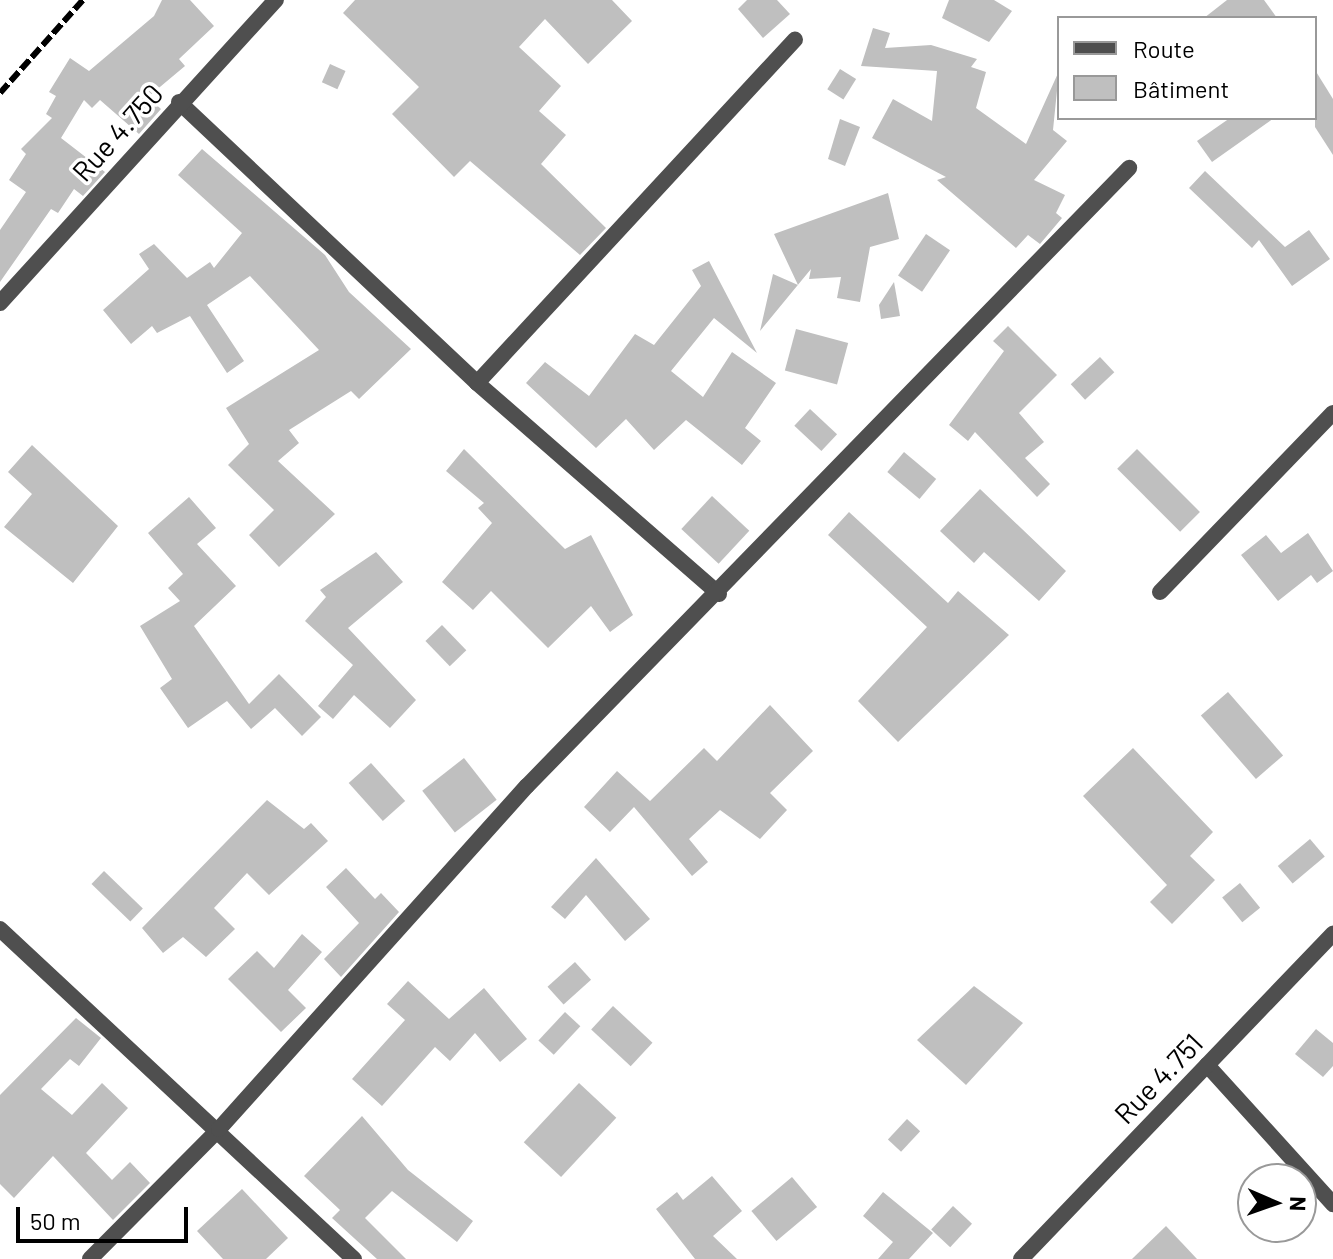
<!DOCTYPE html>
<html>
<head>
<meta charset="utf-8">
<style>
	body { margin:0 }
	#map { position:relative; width:1333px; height:1259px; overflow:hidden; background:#fff; font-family:Barlow,sans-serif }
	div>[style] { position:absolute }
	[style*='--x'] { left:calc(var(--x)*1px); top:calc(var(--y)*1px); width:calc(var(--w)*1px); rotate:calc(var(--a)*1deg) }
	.building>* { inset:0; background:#bfbfbf; transform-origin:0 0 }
	.minor>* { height:16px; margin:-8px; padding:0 8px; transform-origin:8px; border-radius:8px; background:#4f4f4f }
	.rail>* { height:6px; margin-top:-3px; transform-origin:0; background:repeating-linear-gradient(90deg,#000 0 12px,transparent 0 16px) }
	span { translate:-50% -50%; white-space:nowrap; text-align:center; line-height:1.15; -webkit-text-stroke:7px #fff; paint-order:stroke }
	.street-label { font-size:28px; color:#000 }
	.legend { position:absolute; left:1057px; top:16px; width:260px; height:104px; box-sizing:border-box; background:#fff; border:2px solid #999; margin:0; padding:10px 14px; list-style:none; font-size:24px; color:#000 }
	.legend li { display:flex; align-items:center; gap:16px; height:40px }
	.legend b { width:40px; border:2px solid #999 }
	.north { position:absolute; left:1237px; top:1163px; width:80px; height:80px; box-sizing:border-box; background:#fff; border:2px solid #999; border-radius:50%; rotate:92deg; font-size:22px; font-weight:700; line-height:32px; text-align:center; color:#000 }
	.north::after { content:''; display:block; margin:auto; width:28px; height:36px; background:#000; clip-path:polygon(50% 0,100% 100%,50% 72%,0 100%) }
	.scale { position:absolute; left:16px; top:1207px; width:172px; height:36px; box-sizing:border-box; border:4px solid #000; border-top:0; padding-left:10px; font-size:24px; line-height:28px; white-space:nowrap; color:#000; -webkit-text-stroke:6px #fff; paint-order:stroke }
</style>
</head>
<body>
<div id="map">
	<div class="building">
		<div style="clip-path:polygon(162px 0,190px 0,214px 26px,179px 59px,185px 66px,148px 97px,161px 109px,139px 134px,100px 100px,92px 108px,84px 100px,61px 138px,105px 172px,83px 196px,74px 189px,58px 213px,51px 209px,0 282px,0 230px,26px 192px,9px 180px,26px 154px,21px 149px,52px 118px,46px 114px,56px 96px,49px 92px,70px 58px,89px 71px,154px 16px)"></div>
		<div style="clip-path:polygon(355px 0,612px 0,632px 21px,588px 64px,545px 19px,519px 47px,561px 86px,539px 111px,566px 135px,541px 164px,606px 228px,580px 255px,470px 161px,454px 177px,392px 114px,419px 87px,343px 13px)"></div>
		<div style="clip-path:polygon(747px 0,777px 0,790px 14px,763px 38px,738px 9px)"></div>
		<div style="clip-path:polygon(949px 0,994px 0,1012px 11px,989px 42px,942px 18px)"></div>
		<div style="clip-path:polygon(1227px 0,1264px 0,1277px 18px,1204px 18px)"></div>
		<div style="clip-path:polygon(873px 28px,890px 33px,885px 48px,931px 45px,977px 59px,971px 67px,986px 72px,976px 108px,1026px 144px,1059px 71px,1053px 130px,1067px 141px,1034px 180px,1065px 195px,1056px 213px,1062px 218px,1040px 244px,1028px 235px,1016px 248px,937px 180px,946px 177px,872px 138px,893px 99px,932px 121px,937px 71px,861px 66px)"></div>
		<div style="left:330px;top:64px;width:17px;height:20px;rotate:24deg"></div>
		<div style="left:840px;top:69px;width:19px;height:24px;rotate:32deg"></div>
		<div style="clip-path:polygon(1315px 70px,1333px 99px,1333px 155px,1315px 127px)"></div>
		<div style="clip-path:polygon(1230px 118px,1274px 118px,1212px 162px,1197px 141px)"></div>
		<div style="clip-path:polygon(840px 119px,860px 127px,845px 166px,828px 159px)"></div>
		<div style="clip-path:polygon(202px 149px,325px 255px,349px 292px,411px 349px,359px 399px,351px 391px,289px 430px,299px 443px,278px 461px,335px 514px,279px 567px,249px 535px,274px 510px,228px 465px,249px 444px,226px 408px,319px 350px,250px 276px,207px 305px,244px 361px,227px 373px,190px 316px,157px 333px,152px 326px,131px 344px,103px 310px,149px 269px,139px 254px,154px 244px,187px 278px,210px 262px,214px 268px,242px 233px,178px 175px)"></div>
		<div style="clip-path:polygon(1205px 171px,1285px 247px,1309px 230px,1330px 259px,1292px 286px,1259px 240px,1252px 248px,1189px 188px)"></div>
		<div style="clip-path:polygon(888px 193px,899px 239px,870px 247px,860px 302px,837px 298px,841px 277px,809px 279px,811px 269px,760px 331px,773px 274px,798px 285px,774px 234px)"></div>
		<div style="left:926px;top:234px;width:29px;height:50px;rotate:34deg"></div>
		<div style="clip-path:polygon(709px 261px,757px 353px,714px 318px,671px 371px,703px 397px,732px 352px,776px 383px,745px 428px,761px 441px,742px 465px,686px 420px,654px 450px,626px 419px,596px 448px,526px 383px,545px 362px,589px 396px,635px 334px,654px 345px,701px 286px,692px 270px)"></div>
		<div style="clip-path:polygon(894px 282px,900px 316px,881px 319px,879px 305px)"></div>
		<div style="clip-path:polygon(1008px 326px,1057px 375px,1019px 413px,1044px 442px,1025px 458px,1050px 484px,1037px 497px,975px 432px,968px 441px,949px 425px,1004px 351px,993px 341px)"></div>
		<div style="left:796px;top:329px;width:54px;height:43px;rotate:15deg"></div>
		<div style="left:1100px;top:357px;width:21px;height:40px;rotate:47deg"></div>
		<div style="left:810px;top:409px;width:37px;height:23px;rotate:43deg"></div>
		<div style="clip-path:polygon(32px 445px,118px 526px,73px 583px,4px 527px,32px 494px,8px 472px)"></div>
		<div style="clip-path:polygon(464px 449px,565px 549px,591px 535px,633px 615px,610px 632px,591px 606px,548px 648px,491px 591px,473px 610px,442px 582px,492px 523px,478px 508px,484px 503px,446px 471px)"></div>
		<div style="left:1137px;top:449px;width:89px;height:28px;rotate:45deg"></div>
		<div style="left:904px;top:452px;width:42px;height:26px;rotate:40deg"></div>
		<div style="clip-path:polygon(980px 489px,1066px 571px,1039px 601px,984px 552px,974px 563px,940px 531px)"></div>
		<div style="left:712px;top:496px;width:51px;height:45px;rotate:43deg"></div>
		<div style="clip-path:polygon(189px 497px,216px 528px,197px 544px,236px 586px,194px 626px,249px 704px,279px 674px,321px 717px,302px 736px,275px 708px,251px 729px,227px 701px,188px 728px,160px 688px,172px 679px,140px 626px,180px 601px,168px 588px,183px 574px,148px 533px)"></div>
		<div style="clip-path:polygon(849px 512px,948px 603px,958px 591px,1009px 635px,898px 742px,858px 701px,927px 627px,828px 535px)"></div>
		<div style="clip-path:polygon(1308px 533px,1333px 571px,1317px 583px,1311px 575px,1278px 601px,1241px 555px,1266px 535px,1281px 553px)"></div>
		<div style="clip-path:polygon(376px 552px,403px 582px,348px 628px,416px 700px,390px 728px,354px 695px,333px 719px,318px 706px,353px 665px,305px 621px,326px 597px,320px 590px)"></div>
		<div style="left:442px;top:625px;width:35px;height:23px;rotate:46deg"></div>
		<div style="left:1228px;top:692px;width:84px;height:36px;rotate:49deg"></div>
		<div style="clip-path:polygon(770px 705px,813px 751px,770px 793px,787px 810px,760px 839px,720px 810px,689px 839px,708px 862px,692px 876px,634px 807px,610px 832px,584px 807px,617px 771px,650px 801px,704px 748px,717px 761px)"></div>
		<div style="clip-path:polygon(1133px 748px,1213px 832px,1190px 856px,1215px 880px,1172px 924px,1150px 902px,1167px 885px,1083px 796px)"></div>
		<div style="left:464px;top:758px;width:53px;height:53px;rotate:52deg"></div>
		<div style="left:371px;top:763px;width:51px;height:30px;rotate:48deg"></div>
		<div style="clip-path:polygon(267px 800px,304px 829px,311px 823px,328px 841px,269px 895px,247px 873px,214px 908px,235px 929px,206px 957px,183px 937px,163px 953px,142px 928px)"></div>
		<div style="left:1310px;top:839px;width:23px;height:42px;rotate:50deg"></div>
		<div style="clip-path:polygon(596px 858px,650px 919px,625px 941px,586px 895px,565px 919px,551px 907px)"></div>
		<div style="clip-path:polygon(346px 868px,375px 899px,381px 893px,399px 912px,341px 977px,324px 959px,359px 923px,326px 887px)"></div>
		<div style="left:104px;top:871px;width:54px;height:18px;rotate:44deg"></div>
		<div style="left:1240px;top:883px;width:32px;height:23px;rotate:51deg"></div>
		<div style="clip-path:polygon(302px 934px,322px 952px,288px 990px,306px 1008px,281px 1032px,228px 979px,257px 951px,274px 968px)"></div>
		<div style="left:575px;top:962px;width:24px;height:37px;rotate:48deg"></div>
		<div style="clip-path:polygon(408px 981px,449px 1019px,484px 988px,527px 1039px,500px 1062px,475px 1033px,450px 1061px,435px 1047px,382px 1106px,352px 1079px,405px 1020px,387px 1004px)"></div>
		<div style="clip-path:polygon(974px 986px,1023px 1023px,966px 1085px,917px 1040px)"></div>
		<div style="left:613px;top:1006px;width:54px;height:32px;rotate:43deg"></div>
		<div style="left:565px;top:1012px;width:21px;height:39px;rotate:43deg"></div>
		<div style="clip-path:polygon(76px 1018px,101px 1038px,79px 1066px,70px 1059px,41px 1089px,72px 1115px,102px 1083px,128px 1108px,86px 1153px,112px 1180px,130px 1162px,150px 1183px,113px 1220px,53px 1156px,14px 1198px,0 1184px,0 1095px)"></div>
		<div style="clip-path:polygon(1316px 1029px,1333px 1043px,1333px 1066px,1323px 1077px,1295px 1054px)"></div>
		<div style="left:579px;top:1083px;width:51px;height:81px;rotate:43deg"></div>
		<div style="clip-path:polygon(362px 1116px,408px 1170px,473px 1221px,457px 1242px,392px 1191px,365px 1218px,406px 1259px,377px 1259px,332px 1218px,340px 1210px,304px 1176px)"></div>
		<div style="left:907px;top:1119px;width:18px;height:28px;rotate:43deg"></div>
		<div style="clip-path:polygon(712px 1176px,742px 1211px,713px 1236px,737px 1259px,695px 1259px,656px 1209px,677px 1192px,683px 1200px)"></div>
		<div style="left:792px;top:1177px;width:39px;height:53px;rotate:50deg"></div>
		<div style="clip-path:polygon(242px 1189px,288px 1238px,266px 1259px,223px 1259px,197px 1231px)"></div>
		<div style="clip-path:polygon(883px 1192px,933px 1233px,909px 1259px,878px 1259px,893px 1242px,863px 1216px)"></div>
		<div style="left:953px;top:1206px;width:26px;height:32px;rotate:43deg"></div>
		<div style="clip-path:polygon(1166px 1226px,1197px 1259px,1132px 1259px)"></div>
	</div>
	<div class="minor">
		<div style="--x:179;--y:102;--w:410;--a:43.3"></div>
		<div style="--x:0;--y:303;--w:410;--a:-47.7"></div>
		<div style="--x:1160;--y:592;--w:249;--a:-46"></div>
		<div style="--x:719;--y:594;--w:321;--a:-138.9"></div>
		<div style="--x:477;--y:383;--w:468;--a:-47.2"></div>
		<div style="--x:0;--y:929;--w:484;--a:43"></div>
		<div style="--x:1207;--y:1065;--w:188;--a:47.8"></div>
		<div style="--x:90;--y:1259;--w:183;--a:-45.2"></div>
		<div style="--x:219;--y:1129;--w:461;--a:-48.1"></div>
		<div style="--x:527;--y:786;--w:863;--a:-45.75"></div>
		<div style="--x:1021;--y:1259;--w:451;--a:-46.2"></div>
	</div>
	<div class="rail">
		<div style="--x:0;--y:93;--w:125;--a:-48.3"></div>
	</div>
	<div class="street-label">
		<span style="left:117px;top:132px;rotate:-48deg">Rue 4.750</span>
		<span style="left:1158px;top:1078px;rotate:-46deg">Rue 4.751</span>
	</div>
	<ul class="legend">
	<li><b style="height:10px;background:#4f4f4f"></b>Route</li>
	<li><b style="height:22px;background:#bfbfbf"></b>Bâtiment</li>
	</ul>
	<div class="north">N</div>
	<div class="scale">50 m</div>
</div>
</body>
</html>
